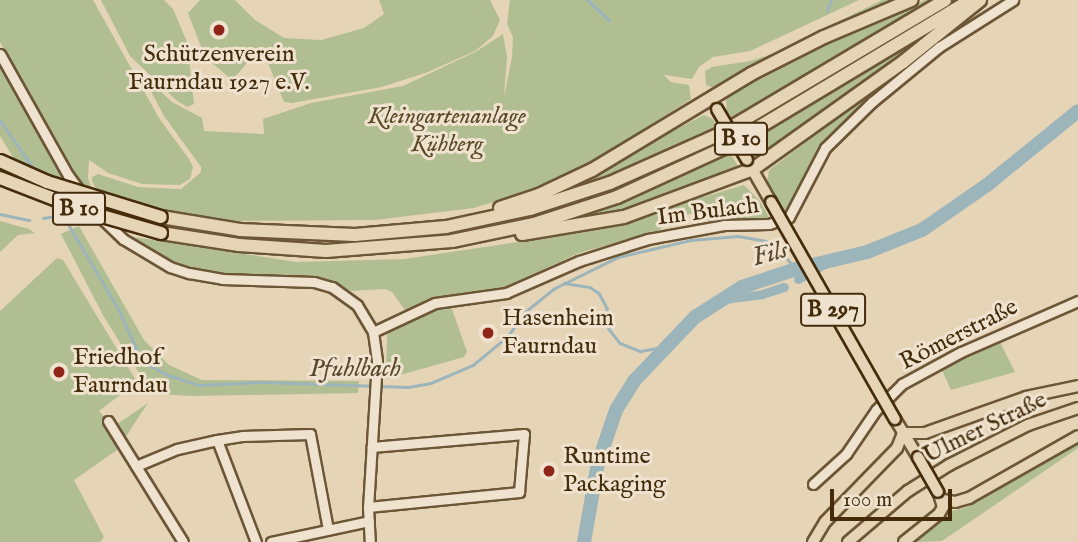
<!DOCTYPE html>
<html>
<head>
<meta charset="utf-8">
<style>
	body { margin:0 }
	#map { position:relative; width:1078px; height:542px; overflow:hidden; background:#e6d4b7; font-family:"IM FELL English",serif }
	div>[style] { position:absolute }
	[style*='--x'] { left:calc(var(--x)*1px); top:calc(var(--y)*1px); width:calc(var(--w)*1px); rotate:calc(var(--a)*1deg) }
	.green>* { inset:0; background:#b1be92 }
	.stream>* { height:2.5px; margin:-1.25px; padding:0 1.25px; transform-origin:1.25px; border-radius:1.25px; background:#9cb5ba }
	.canal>* { height:9px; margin:-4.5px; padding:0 4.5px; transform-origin:4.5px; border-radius:4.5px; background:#9cb5ba }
	.river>* { height:14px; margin:-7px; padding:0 7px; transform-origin:7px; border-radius:7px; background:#9cb5ba }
	.roads { filter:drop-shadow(2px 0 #6c5635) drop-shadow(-2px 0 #6c5635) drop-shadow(0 2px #6c5635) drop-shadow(0 -2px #6c5635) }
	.minor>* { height:9px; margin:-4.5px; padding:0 4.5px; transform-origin:4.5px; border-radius:4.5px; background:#efe3d0 }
	.major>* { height:10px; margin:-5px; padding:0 5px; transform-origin:5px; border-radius:5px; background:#e6d4b7 }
	.highway>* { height:12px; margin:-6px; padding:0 6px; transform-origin:6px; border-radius:6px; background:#e6d4b7 }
	.bridges { filter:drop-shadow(2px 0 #442c0a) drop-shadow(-2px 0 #442c0a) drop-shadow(0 2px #442c0a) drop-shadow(0 -2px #442c0a) }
	.major-bridge>* { height:10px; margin:-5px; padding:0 5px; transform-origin:5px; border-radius:5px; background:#e6d4b7 }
	.highway-bridge>* { height:12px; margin:-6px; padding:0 6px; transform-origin:6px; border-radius:6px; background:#e6d4b7 }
	.dots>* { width:19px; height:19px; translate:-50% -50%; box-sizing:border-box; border:4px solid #efe3d0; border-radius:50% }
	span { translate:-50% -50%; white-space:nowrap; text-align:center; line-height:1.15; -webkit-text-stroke:6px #efe3d0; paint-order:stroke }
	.shield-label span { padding:2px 5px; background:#efe3d0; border:2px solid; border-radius:5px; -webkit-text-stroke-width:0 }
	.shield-label { font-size:23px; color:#442c0a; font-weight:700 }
	.poi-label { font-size:24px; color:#442c0a }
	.left { translate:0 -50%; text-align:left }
	.park-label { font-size:24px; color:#5a4925; font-style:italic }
	.street-label { font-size:24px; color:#442c0a }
	.water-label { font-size:26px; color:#56472d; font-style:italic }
	.scale { position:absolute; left:830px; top:489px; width:122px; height:32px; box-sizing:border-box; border:4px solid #442c0a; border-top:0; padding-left:9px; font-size:21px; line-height:24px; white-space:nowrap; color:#442c0a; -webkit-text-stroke:5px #efe3d0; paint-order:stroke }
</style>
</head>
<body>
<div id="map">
	<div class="green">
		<div style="clip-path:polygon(0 0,93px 0,159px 118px,189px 159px,193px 167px,190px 179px,180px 185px,142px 184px,108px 173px,89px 160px,88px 178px,92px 190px,80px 186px,0 42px)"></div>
		<div style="clip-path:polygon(101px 0,164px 0,173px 9px,187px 42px,194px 104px,187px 107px,176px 100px,130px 56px)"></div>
		<div style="clip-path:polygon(200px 0,235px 0,255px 20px,284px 38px,321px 40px,364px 28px,384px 14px,379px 0,490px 0,500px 20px,493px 36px,475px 51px,428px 72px,382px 87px,292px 103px,284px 102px,266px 58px,248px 62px,232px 80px,205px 57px,188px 13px)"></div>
		<div style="clip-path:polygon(510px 0,859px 0,750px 51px,713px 57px,699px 67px,692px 79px,664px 75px,671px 82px,689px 85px,691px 99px,611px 150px,544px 186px,474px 208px,375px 220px,235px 221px,185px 214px,124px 200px,97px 191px,92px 181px,92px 177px,98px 174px,138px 187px,181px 189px,201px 172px,201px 167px,164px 116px,142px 74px,172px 102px,202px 118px,204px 131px,264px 134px,263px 119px,311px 103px,403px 86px,475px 52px,503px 34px,507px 57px,504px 97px,512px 57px,513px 37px,507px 24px)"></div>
		<div style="clip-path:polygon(882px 0,903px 0,718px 89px,706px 85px,705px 71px,712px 67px,750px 61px,772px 54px)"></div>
		<div style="clip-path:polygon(925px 0,935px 0,733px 121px,727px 113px,726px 99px,740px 88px,818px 47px)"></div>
		<div style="clip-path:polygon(955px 0,963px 0,740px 135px,737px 131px)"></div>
		<div style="clip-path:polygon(933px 31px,934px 33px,754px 160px,745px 143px)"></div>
		<div style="clip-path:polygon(0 62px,24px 108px,68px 182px,16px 162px,0 136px)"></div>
		<div style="clip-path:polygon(868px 96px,872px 100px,822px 147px,787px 214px,767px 183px,769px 170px)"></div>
		<div style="clip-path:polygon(704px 115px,713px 119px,718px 129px,588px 186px,545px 197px)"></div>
		<div style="clip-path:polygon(724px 138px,726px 142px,633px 185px,549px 215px,463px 234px,348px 246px,349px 240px,463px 230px,547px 210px,631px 181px)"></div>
		<div style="clip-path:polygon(729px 152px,740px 169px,662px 199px,610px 214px,561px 222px,633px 197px)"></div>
		<div style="clip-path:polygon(744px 185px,760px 201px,770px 219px,710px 222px,699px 212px,663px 220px,660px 230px,579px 253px,503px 288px,446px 296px,405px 310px,392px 292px,385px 289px,351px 291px,334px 282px,319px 279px,224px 275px,195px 270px,153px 252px,134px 237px,297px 262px,404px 259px,585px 232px)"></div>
		<div style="clip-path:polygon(0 221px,29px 229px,35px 233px,18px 235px,0 252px)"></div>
		<div style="clip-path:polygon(159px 223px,275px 239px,275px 244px,221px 238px,158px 227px)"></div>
		<div style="clip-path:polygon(79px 226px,144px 340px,169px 365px,202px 380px,359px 381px,358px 393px,192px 396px,159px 394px,149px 389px,104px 317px,61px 234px)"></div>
		<div style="clip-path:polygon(57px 258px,63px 260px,137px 382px,99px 411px,113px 427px,148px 403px,117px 450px,74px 480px,104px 537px,100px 542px,0 542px,0 311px)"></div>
		<div style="clip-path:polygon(451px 306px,467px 352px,464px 357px,386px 379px,387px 334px,417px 316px)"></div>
		<div style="clip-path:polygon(999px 340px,1015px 372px,951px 390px,940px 366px)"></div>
		<div style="clip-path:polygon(1078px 441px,1078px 448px,942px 541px,912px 542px,940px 522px,948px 512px,968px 507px)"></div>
	</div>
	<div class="stream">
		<div style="--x:588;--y:0;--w:30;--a:44"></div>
		<div style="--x:827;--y:11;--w:12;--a:-70"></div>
		<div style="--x:0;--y:120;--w:65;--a:55.1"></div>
		<div style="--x:57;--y:205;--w:120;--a:59.4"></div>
		<div style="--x:118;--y:308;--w:46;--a:65.7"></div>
		<div style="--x:137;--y:350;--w:21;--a:49"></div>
		<div style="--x:151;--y:366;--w:19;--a:28"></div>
		<div style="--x:168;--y:375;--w:33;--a:18"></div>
		<div style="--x:199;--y:385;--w:63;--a:-2.7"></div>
		<div style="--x:262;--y:382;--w:146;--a:2"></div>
		<div style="--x:408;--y:387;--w:23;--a:-10"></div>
		<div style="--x:431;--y:383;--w:46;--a:-23.2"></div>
		<div style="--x:473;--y:365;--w:45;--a:-39.6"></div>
		<div style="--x:508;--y:336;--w:29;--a:-55"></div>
		<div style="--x:525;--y:312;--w:38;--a:-39"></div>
		<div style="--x:555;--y:288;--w:70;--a:-26.2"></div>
		<div style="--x:618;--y:257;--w:75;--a:-13.1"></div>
		<div style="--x:691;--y:240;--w:47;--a:-4.9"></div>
		<div style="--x:738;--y:236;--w:28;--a:10"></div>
		<div style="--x:766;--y:241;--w:15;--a:32"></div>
		<div style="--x:779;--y:249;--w:26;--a:50"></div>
		<div style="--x:0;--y:214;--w:30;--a:12"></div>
		<div style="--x:43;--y:218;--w:21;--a:-8"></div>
		<div style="--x:564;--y:283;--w:26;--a:9"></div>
		<div style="--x:590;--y:287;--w:11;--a:34"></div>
		<div style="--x:599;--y:293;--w:17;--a:62"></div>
		<div style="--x:607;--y:308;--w:21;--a:85"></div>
		<div style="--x:609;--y:329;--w:18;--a:52"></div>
		<div style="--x:620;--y:343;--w:22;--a:22"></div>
		<div style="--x:640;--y:351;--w:23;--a:-10"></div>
	</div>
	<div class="canal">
		<div style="--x:798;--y:279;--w:40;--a:-29.7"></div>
		<div style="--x:724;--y:299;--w:38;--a:-7"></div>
		<div style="--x:762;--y:294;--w:23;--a:-18"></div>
	</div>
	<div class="river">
		<div style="--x:584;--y:542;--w:80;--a:-80"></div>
		<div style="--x:598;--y:463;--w:56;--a:-71.2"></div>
		<div style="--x:616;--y:410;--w:34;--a:-58"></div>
		<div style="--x:634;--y:381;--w:88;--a:-46.4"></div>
		<div style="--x:695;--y:317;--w:56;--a:-32.6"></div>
		<div style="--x:742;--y:287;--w:57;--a:-18.4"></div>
		<div style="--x:796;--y:269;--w:73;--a:-13.5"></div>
		<div style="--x:867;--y:252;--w:59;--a:-21.8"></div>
		<div style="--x:922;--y:230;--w:79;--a:-34.7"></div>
		<div style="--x:987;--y:185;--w:117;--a:-39.1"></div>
	</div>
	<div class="roads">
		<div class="minor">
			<div style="--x:0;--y:54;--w:139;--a:60.7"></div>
			<div style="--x:68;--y:175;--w:46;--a:53.9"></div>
			<div style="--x:95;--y:212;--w:39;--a:44"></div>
			<div style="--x:123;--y:239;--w:55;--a:30.8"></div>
			<div style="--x:170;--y:267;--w:20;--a:18"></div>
			<div style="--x:189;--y:273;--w:34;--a:10"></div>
			<div style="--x:222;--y:279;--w:92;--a:1.9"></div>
			<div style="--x:314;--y:282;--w:19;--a:16"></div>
			<div style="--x:332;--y:287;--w:31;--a:36"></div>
			<div style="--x:357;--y:305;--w:31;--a:59"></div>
			<div style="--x:373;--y:332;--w:29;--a:82"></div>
			<div style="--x:377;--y:361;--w:146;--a:93.5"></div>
			<div style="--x:368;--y:507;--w:35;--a:87"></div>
			<div style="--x:373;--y:332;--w:68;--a:-25.1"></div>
			<div style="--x:435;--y:303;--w:72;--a:-8"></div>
			<div style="--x:506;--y:293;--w:80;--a:-23.7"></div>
			<div style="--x:579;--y:261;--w:72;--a:-17.7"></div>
			<div style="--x:648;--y:239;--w:77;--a:-10.4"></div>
			<div style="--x:724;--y:225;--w:45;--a:-1.3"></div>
			<div style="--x:769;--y:224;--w:21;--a:-19"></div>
			<div style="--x:789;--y:217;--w:78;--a:-62.4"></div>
			<div style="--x:825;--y:148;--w:66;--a:-44.4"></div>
			<div style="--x:872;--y:102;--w:87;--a:-39.4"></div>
			<div style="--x:939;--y:47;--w:88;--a:-32.4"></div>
			<div style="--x:108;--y:421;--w:142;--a:58.2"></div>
			<div style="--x:217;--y:440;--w:109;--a:69.1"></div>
			<div style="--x:136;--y:466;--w:44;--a:-22.5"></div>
			<div style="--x:177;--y:449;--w:41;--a:-12.7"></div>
			<div style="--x:217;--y:440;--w:25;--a:-9"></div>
			<div style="--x:242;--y:436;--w:68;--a:-1.7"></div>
			<div style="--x:310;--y:434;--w:97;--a:79.3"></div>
			<div style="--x:813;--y:484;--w:45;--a:-42.3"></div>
			<div style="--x:846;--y:454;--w:53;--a:-55.7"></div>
			<div style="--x:876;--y:410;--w:37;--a:-45"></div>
			<div style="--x:902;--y:384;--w:67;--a:-28.5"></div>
			<div style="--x:961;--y:352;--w:128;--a:-23.6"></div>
			<div style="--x:368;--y:507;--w:152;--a:-5.7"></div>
			<div style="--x:519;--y:492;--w:58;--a:-85.1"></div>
			<div style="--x:524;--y:434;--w:153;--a:175.1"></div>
			<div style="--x:271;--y:542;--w:100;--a:-12.1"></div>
		</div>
		<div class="major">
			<div style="--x:748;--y:162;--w:46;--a:60.1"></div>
			<div style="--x:895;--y:419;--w:44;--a:58.8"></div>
			<div style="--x:903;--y:433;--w:22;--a:0"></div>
			<div style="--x:925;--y:433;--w:107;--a:-19.6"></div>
			<div style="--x:1026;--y:397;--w:53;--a:-11.9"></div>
			<div style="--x:943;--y:500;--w:12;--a:9"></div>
			<div style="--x:955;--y:502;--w:15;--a:-16"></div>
			<div style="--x:969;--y:498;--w:125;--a:-29.6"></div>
			<div style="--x:813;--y:542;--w:23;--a:-59"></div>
			<div style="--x:825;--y:522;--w:103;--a:-45.8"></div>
			<div style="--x:897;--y:448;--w:16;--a:-68"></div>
			<div style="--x:848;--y:542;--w:79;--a:-40.4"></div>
			<div style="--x:908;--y:491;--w:49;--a:-32.4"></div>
			<div style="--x:949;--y:465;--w:89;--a:-26.9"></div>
			<div style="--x:1028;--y:425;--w:53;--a:-18.8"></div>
			<div style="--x:904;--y:542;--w:45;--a:-38.7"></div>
			<div style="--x:939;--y:514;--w:8;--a:-60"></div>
			<div style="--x:943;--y:507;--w:14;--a:-107"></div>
		</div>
		<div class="highway">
			<div style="--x:500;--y:208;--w:41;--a:-18.4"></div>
			<div style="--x:539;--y:195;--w:59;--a:-25.3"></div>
			<div style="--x:592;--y:170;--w:186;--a:-31.1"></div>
			<div style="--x:751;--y:74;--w:82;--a:-26.9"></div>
			<div style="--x:824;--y:37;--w:95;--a:-23"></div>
			<div style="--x:161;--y:217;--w:80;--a:9.3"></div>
			<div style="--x:240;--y:230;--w:115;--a:2.5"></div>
			<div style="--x:355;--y:235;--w:91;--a:-5"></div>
			<div style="--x:446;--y:227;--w:86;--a:-12.1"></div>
			<div style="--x:530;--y:209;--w:84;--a:-18"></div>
			<div style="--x:610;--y:183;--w:118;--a:-24"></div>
			<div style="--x:718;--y:135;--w:264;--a:-30.7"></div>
			<div style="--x:161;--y:233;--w:79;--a:8.7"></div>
			<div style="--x:239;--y:245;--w:87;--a:3.9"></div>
			<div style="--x:326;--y:251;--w:126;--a:-4.5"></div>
			<div style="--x:452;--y:241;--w:84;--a:-11.7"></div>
			<div style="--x:534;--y:224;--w:87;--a:-18"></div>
			<div style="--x:617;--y:197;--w:120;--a:-24.6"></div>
			<div style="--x:726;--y:147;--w:286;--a:-31"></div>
			<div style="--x:522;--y:234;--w:103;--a:-9.5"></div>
			<div style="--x:624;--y:217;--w:138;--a:-20.4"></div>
			<div style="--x:753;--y:169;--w:184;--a:-35.5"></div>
			<div style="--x:903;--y:62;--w:99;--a:-38.8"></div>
		</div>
	</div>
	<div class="bridges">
		<div class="major-bridge">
			<div style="--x:717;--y:109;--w:59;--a:59.5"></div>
			<div style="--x:771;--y:202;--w:250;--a:60.3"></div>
			<div style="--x:918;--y:457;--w:40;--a:60.3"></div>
		</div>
		<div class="highway-bridge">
			<div style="--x:0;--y:161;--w:51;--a:24.1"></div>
			<div style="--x:47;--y:182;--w:119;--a:17.1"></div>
			<div style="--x:0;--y:178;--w:94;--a:21.1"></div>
			<div style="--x:88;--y:212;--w:76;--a:16"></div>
		</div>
	</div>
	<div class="dots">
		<div style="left:219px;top:30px;background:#8f2418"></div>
		<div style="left:488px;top:333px;background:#8f2418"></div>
		<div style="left:59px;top:372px;background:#8f2418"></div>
		<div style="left:549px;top:471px;background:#8f2418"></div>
	</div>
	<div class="shield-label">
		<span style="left:741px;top:139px">B 10</span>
		<span style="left:79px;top:209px">B 10</span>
		<span style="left:833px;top:310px">B 297</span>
	</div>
	<div class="poi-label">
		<span style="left:219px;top:69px">Schützenverein<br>Faurndau 1927 e.V.</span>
		<span class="left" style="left:502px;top:333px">Hasenheim<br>Faurndau</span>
		<span class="left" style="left:73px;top:372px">Friedhof<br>Faurndau</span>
		<span class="left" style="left:563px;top:471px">Runtime<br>Packaging</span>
	</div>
	<div class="park-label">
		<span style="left:447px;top:131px">Kleingartenanlage<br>Kühberg</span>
	</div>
	<div class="street-label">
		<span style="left:708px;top:212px;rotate:-7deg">Im Bulach</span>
		<span style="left:959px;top:335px;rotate:-27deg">Römerstraße</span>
		<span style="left:985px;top:428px;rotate:-26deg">Ulmer Straße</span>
	</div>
	<div class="water-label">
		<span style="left:770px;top:254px;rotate:-15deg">Fils</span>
		<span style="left:355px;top:369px">Pfuhlbach</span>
	</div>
	<div class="scale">100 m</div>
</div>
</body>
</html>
